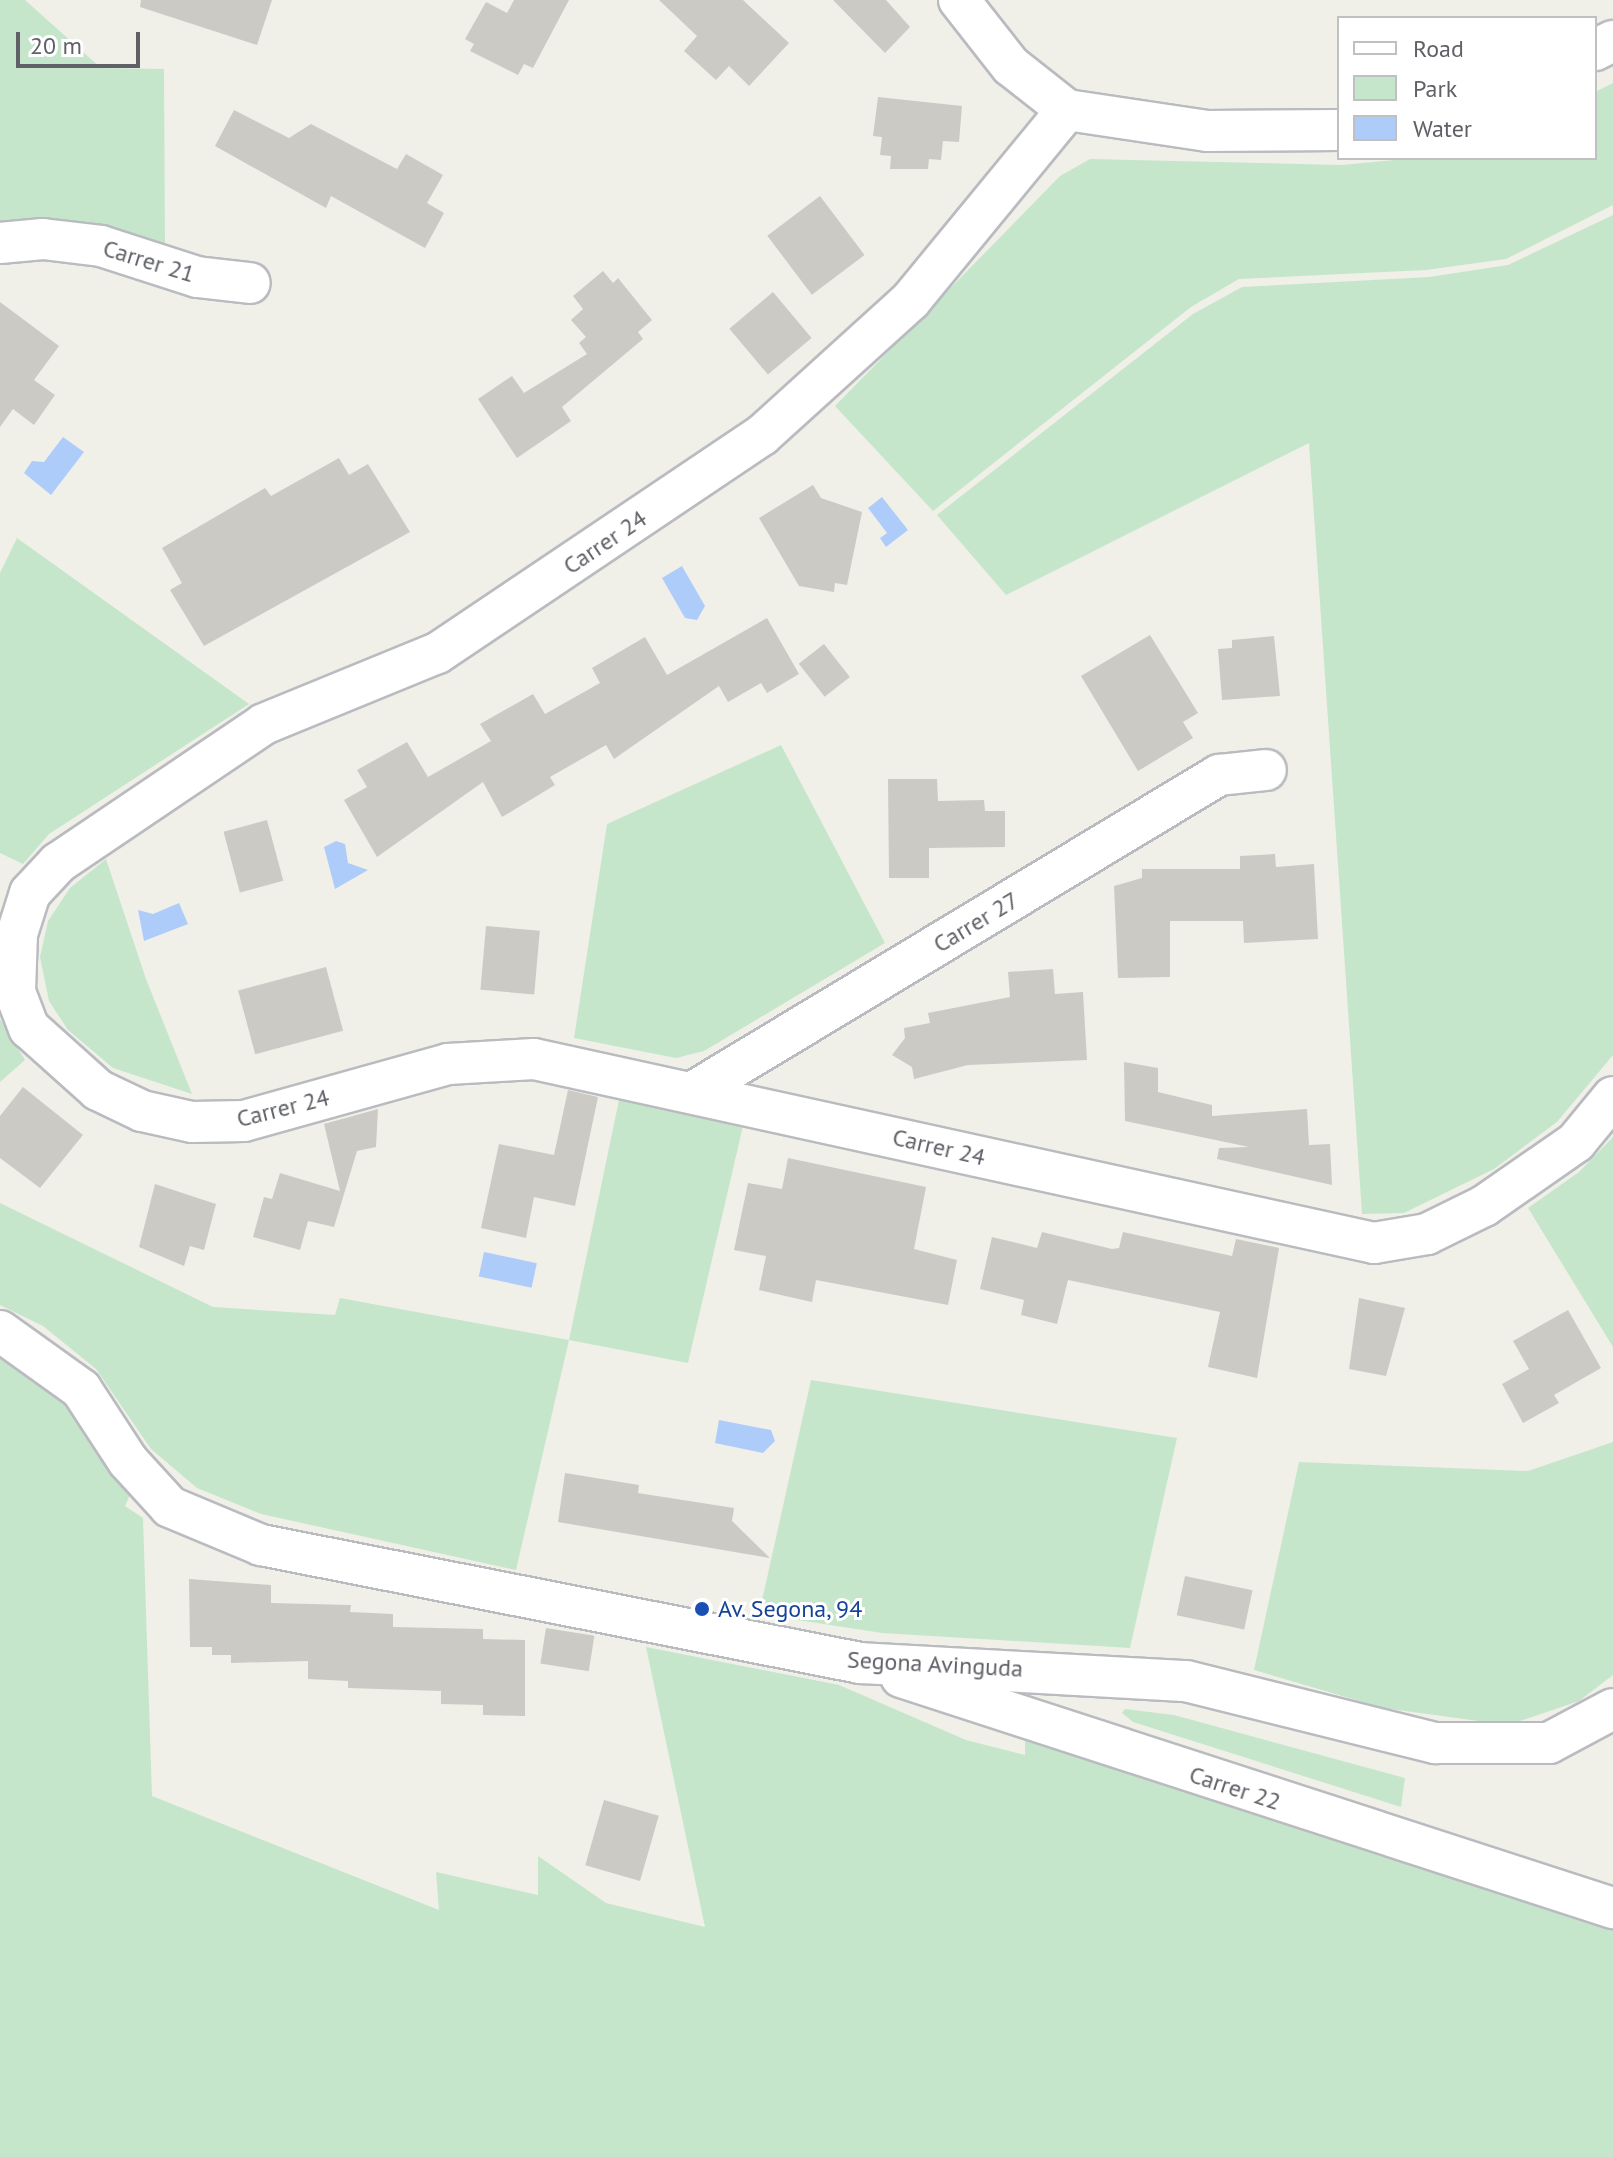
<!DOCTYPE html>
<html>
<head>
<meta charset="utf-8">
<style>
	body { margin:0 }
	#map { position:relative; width:1613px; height:2157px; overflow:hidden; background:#f0f0e8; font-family:"PT Sans",sans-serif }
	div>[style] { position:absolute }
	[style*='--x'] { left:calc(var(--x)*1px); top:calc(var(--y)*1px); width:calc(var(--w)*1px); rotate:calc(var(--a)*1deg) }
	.green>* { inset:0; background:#c6e6cc }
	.water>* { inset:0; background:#aeccfa; transform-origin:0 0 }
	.building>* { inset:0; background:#cccac4; transform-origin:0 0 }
	.roads { filter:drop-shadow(2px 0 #babbc0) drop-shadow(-2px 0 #babbc0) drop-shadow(0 2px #babbc0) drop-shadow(0 -2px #babbc0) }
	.street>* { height:40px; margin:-20px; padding:0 20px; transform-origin:20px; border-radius:20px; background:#fff }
	.dots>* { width:22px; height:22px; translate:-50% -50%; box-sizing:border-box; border:4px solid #fff; border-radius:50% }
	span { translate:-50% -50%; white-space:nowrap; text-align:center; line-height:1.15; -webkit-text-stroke:6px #fff; paint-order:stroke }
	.street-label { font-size:24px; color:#5f6167 }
	.transit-label { font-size:24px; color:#164399 }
	.left { translate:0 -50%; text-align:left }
	.legend { position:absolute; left:1337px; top:16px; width:260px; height:144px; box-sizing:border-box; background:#fff; border:2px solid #bfc0c2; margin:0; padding:10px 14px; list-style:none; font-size:24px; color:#5f6167 }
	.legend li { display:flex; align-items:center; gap:16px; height:40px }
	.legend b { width:40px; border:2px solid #bfc0c2 }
	.scale { position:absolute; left:16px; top:32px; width:124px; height:36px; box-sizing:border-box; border:4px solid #5f6167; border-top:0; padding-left:10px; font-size:24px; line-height:28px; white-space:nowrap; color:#5f6167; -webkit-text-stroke:6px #fff; paint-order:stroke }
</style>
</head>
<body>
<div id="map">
	<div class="green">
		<div style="clip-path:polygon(0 0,25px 0,101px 68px,164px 69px,165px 244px,88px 224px,0 225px)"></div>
		<div style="clip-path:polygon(1613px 83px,1613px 205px,1506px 259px,1426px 270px,1239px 279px,1191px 307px,933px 511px,835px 406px,1060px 176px,1090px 159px,1342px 165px,1415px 158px,1595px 158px,1595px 92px)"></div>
		<div style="clip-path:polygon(1613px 215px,1613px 1055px,1557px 1122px,1494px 1169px,1404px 1213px,1362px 1214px,1309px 443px,1006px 595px,937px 515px,1193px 314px,1242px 287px,1429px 277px,1508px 265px)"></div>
		<div style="clip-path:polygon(17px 538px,249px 704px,49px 834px,23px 864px,0 853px,0 573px)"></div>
		<div style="clip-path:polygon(781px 745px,885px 943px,704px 1051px,676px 1058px,574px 1038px,607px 824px)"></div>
		<div style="clip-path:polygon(106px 859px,146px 979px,192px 1094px,113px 1068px,68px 1030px,49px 1001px,40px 957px,48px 921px,70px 888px)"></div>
		<div style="clip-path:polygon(0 1019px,25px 1060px,0 1082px)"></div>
		<div style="clip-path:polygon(619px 1100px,743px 1126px,688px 1363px,569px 1340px,516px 1570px,261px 1514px,197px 1488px,151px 1449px,96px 1369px,43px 1326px,0 1305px,0 1203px,213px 1307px,335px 1315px,340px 1298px,569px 1340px)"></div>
		<div style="clip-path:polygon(1613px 1137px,1613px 1347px,1528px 1208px,1579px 1172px)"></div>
		<div style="clip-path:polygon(0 1356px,43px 1382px,70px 1410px,130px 1495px,125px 1506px,143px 1518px,152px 1796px,439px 1910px,436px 1872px,538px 1895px,538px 1856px,606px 1903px,705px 1927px,646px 1647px,839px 1685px,966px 1740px,1025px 1755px,1025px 1741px,1096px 1758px,1613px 1922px,1613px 2157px,0 2157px)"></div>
		<div style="clip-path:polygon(811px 1380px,1177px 1438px,1130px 1648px,882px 1633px,759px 1614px)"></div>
		<div style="clip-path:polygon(1613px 1442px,1613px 1675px,1579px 1701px,1517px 1722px,1486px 1722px,1383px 1708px,1254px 1670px,1299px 1462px,1528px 1471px)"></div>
		<div style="clip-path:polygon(1125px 1709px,1174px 1715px,1405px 1778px,1401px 1807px,1133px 1722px,1122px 1713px)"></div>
	</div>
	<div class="water">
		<div style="clip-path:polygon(63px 437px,84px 452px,51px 495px,24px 473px,32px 461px,44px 462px)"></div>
		<div style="clip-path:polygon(882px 497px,908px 530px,886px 547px,880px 538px,887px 533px,868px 508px)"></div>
		<div style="clip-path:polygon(682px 566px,705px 606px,697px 620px,685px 618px,662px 578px)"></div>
		<div style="clip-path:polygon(336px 841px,345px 844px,348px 863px,368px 870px,335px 889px,324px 847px)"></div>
		<div style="clip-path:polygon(179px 903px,188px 924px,144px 941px,138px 910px,153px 914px)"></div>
		<div style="left:484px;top:1252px;width:54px;height:25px;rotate:12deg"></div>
		<div style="clip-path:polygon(719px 1420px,771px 1430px,775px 1441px,763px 1453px,715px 1443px)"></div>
	</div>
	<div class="building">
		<div style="clip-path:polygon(141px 0,272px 0,257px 45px,140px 7px)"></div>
		<div style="clip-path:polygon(514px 0,569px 0,533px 68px,524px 64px,518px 75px,470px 51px,474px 44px,465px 39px,486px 2px,507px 13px)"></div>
		<div style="clip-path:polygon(659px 0,743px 0,789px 43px,749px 86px,729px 66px,716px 80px,684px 51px,697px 36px)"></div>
		<div style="clip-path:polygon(833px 0,886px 0,910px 27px,885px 53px)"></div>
		<div style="clip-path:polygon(878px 97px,962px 106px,959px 142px,943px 141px,941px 160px,929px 159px,928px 169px,890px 169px,891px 156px,880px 155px,882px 137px,873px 136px)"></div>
		<div style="clip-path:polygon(234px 110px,289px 138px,311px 124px,397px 169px,406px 154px,443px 175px,427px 203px,444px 213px,425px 248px,331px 196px,326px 208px,215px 146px)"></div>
		<div style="left:820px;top:196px;width:74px;height:66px;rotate:53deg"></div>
		<div style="clip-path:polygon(603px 271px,613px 283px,618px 278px,652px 320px,638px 332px,643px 339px,562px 407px,571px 421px,517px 458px,478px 399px,512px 376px,524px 393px,587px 354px,579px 343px,586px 337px,571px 320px,583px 309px,573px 296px)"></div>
		<div style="left:773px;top:292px;width:60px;height:57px;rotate:50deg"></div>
		<div style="clip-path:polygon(0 302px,59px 346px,34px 380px,55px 395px,34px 425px,13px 409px,0 427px)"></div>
		<div style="clip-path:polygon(339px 458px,349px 475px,368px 464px,410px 532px,204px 646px,170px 590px,182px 583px,162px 548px,265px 488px,271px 496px)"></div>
		<div style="clip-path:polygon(813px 485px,821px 498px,862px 512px,847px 585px,835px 583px,834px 592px,799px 586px,759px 518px)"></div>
		<div style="clip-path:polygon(767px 618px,799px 674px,767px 693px,761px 683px,728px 702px,719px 686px,614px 759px,606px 745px,550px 777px,555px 785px,502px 817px,483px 782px,377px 857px,344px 800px,367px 787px,357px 770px,407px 742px,428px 777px,491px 741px,480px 724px,533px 694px,545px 714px,600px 683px,592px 668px,645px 637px,667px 675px)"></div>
		<div style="clip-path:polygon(1150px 635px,1198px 713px,1183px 722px,1193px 738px,1138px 771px,1081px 676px)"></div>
		<div style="clip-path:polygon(1274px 636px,1280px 696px,1222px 700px,1218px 649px,1232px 648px,1232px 640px)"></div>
		<div style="left:824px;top:644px;width:42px;height:32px;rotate:52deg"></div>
		<div style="clip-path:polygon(888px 779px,937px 779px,938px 801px,984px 800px,985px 811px,1005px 811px,1005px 847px,929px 848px,929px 878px,889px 878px)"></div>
		<div style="left:267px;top:820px;width:63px;height:45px;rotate:75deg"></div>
		<div style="clip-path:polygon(1275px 854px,1276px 867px,1314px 864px,1318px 939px,1244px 943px,1243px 921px,1170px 921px,1170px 977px,1118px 978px,1114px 886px,1142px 878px,1142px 869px,1240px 869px,1240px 856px)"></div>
		<div style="left:486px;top:926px;width:54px;height:64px;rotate:5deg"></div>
		<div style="left:326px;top:967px;width:66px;height:91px;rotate:75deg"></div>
		<div style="clip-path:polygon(1053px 969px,1055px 994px,1083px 992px,1087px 1060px,968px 1065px,914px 1079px,912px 1067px,892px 1055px,905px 1038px,904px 1028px,930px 1023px,928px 1013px,1010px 997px,1008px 972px)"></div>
		<div style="clip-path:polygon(1124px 1062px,1158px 1068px,1158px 1092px,1212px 1105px,1212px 1116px,1307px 1109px,1309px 1145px,1330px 1144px,1332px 1185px,1217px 1159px,1219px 1148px,1249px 1147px,1125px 1121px)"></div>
		<div style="clip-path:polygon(23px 1087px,83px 1135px,40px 1188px,0 1158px,0 1116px)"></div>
		<div style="clip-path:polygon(568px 1090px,598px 1097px,575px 1206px,534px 1197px,526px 1238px,481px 1228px,499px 1144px,554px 1155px)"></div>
		<div style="clip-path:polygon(378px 1109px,376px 1147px,357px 1151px,334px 1227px,308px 1221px,300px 1250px,253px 1237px,264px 1197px,272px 1199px,280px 1173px,340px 1191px,324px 1124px)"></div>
		<div style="clip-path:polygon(788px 1158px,926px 1187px,914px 1249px,957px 1260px,948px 1305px,816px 1280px,812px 1302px,759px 1290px,766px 1256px,734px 1250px,748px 1183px,782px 1189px)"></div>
		<div style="clip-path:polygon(155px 1184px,216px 1204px,204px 1250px,190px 1246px,184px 1266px,139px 1247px)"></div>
		<div style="clip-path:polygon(1042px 1232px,1112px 1249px,1119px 1248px,1123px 1232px,1232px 1256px,1236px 1239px,1279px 1248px,1257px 1378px,1208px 1367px,1220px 1312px,1068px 1280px,1057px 1324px,1021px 1315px,1024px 1300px,980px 1289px,992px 1237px,1037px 1248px)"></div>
		<div style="clip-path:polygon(1359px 1298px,1405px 1308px,1386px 1376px,1349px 1369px)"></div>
		<div style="clip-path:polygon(1568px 1310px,1601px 1368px,1554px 1395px,1559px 1403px,1523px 1423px,1502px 1384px,1529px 1369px,1513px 1341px)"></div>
		<div style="clip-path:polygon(565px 1473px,639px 1485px,638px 1493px,734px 1508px,732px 1521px,770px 1558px,558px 1522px)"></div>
		<div style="left:1185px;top:1576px;width:69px;height:40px;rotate:12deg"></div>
		<div style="clip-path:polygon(189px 1579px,271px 1585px,271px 1603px,351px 1605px,350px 1612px,393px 1614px,393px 1627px,483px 1629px,483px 1639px,525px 1640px,525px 1716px,483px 1715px,483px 1705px,441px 1704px,441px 1691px,348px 1688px,348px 1681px,308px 1679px,308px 1661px,231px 1663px,231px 1655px,212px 1655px,212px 1647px,190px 1647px)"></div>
		<div style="left:546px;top:1628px;width:49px;height:36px;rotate:9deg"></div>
		<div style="left:604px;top:1800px;width:57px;height:68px;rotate:16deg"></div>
	</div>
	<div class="roads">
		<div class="street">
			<div style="--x:959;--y:0;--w:84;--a:51.8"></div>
			<div style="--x:1011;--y:66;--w:71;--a:38.2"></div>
			<div style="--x:1067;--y:110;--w:142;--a:8.5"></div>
			<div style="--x:1207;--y:131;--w:132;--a:-0.4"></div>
			<div style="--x:1595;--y:50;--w:20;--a:-27"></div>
			<div style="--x:1067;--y:110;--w:246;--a:129.4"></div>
			<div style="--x:911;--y:300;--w:201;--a:137.8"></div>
			<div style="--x:762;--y:435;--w:391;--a:146.1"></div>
			<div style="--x:437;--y:653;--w:187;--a:157.7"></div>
			<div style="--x:264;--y:724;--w:249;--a:146"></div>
			<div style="--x:58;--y:863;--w:41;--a:133"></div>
			<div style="--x:30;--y:893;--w:43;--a:107.6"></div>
			<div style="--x:17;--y:934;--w:58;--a:92"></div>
			<div style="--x:15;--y:992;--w:39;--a:69"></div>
			<div style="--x:29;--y:1028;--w:93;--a:41.9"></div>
			<div style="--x:98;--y:1090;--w:49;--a:25.5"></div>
			<div style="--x:142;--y:1111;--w:51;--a:12.4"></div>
			<div style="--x:192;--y:1122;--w:52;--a:-1.1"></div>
			<div style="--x:244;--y:1121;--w:212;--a:-15.6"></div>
			<div style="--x:448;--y:1064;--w:86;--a:-3.3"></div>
			<div style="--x:534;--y:1059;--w:860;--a:12.36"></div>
			<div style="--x:1374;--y:1243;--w:54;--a:-9.6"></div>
			<div style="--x:1427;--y:1234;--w:64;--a:-26.2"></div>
			<div style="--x:1484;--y:1206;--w:112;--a:-34.8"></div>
			<div style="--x:1576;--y:1142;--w:58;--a:-50.6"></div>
			<div style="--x:0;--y:243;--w:43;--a:-5.3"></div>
			<div style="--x:43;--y:239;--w:58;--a:6.9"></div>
			<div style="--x:101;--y:246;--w:101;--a:17.9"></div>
			<div style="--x:197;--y:277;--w:53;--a:6.5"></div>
			<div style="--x:693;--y:1092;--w:614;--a:-31.08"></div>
			<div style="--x:1219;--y:775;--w:47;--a:-6.1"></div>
			<div style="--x:0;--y:1331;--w:100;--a:35.6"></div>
			<div style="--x:81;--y:1389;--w:86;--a:56.9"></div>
			<div style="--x:128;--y:1461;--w:62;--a:47.6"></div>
			<div style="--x:170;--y:1507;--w:99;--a:22.7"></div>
			<div style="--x:261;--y:1545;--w:611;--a:11.14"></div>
			<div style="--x:860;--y:1663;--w:326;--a:3.2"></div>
			<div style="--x:1186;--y:1681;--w:257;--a:14"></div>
			<div style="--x:1435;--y:1743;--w:114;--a:0"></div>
			<div style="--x:1549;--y:1743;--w:72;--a:-28"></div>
			<div style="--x:901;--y:1677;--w:749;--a:17.98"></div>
		</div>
	</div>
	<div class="dots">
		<div style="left:702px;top:1609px;background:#1a4fb4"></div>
	</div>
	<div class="street-label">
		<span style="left:149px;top:261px;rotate:17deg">Carrer 21</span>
		<span style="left:605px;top:542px;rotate:-34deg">Carrer 24</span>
		<span style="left:976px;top:922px;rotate:-31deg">Carrer 27</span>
		<span style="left:283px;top:1108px;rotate:-14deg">Carrer 24</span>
		<span style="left:939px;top:1147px;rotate:13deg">Carrer 24</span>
		<span style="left:935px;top:1664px;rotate:3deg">Segona Avinguda</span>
		<span style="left:1235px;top:1788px;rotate:18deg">Carrer 22</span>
	</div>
	<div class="transit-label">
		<span class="left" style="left:718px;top:1609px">Av. Segona, 94</span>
	</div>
	<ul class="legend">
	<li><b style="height:10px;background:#fff"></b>Road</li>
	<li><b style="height:22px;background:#c6e6cc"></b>Park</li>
	<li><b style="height:22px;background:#aeccfa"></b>Water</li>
	</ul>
	<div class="scale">20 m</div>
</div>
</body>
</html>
